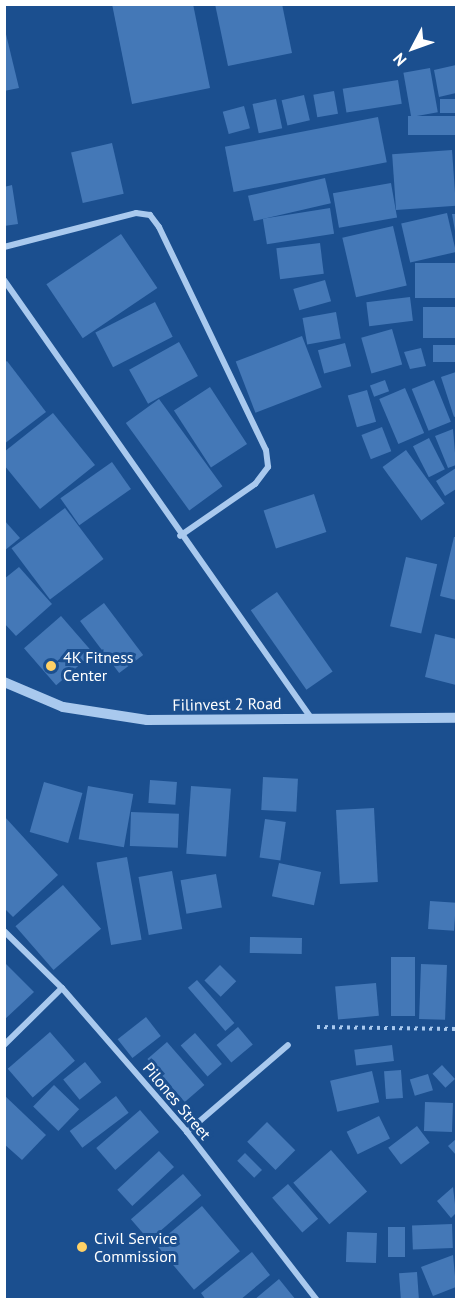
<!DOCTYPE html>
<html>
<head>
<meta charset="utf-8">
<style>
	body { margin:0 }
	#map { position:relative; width:461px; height:1304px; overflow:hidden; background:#1b4f8f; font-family:"PT Sans",sans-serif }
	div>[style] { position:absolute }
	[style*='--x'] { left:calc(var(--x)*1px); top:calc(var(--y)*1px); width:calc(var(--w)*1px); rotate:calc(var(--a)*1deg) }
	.building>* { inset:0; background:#4478b7; transform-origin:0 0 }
	.path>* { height:4px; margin-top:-2px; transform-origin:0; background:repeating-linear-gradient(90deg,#a9c9ee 0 3px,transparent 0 7.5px) }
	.minor>* { height:6px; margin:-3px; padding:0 3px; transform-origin:3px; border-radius:3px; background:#a9c9ee }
	.tertiary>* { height:10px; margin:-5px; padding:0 5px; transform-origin:5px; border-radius:5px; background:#a9c9ee }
	.dots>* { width:16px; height:16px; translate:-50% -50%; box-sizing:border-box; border:3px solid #1b4f8f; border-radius:50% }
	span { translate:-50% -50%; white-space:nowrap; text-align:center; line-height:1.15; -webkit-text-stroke:6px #1b4f8f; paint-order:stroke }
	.poi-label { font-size:16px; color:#fff }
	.left { translate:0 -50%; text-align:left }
	.street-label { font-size:16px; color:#fff }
	.frame { position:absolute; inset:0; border:6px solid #fff; pointer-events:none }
	.north { position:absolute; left:383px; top:18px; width:60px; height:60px; -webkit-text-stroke:4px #1b4f8f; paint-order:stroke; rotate:229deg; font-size:16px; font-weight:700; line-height:24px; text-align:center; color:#fff }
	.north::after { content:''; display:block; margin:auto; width:21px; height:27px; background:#fff; clip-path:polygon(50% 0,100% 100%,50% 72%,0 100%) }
</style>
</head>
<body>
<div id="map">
	<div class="building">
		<div style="clip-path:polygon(112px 4px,193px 4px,210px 88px,132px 104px)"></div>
		<div style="clip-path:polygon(215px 4px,282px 4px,292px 53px,228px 66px)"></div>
		<div style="clip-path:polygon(4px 26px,19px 88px,4px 91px)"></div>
		<div style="clip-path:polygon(456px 65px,456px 93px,439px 97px,434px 70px)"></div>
		<div style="left:430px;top:68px;width:45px;height:27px;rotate:80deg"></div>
		<div style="left:398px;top:80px;width:24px;height:56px;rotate:81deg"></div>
		<div style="left:334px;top:91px;width:23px;height:21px;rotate:80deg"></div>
		<div style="left:304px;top:95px;width:26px;height:23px;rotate:77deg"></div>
		<div style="left:276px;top:99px;width:30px;height:24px;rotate:78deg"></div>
		<div style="left:456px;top:99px;width:14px;height:16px;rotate:90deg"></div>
		<div style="left:244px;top:106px;width:23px;height:22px;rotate:75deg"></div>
		<div style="left:456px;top:116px;width:19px;height:48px;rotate:90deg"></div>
		<div style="left:378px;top:117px;width:46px;height:156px;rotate:79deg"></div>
		<div style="left:112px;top:143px;width:52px;height:42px;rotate:77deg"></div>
		<div style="left:452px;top:150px;width:56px;height:60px;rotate:86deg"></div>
		<div style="left:325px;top:178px;width:26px;height:79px;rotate:77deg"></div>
		<div style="left:391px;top:183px;width:35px;height:59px;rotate:80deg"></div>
		<div style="clip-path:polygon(12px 185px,18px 224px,4px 226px,4px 187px)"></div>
		<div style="left:330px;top:208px;width:26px;height:68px;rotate:81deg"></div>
		<div style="left:447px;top:213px;width:40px;height:47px;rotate:77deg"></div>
		<div style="clip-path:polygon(452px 214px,456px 214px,456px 231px,455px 231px)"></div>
		<div style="left:393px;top:226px;width:61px;height:52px;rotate:77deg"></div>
		<div style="left:121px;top:234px;width:65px;height:90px;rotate:56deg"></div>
		<div style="left:320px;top:243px;width:31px;height:44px;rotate:83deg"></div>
		<div style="left:456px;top:263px;width:35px;height:41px;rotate:90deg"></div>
		<div style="left:325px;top:280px;width:22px;height:33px;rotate:74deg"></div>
		<div style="left:410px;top:297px;width:24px;height:44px;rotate:83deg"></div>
		<div style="left:155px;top:302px;width:39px;height:67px;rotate:63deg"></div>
		<div style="left:423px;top:307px;width:33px;height:31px"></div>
		<div style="left:336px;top:312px;width:27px;height:34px;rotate:80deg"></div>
		<div style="left:392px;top:329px;width:37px;height:32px;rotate:74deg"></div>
		<div style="left:302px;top:336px;width:55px;height:71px;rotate:69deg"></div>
		<div style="left:179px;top:342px;width:39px;height:57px;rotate:61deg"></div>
		<div style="left:345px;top:343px;width:24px;height:28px;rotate:75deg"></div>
		<div style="left:456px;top:345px;width:17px;height:23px;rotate:90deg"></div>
		<div style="clip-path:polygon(421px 348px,426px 366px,410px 369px,404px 352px)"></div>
		<div style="clip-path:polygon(7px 361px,46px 412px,4px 444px,4px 363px)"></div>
		<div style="clip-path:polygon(456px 372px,456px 416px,454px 417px,441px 377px)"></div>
		<div style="left:385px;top:380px;width:12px;height:16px;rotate:70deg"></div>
		<div style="left:434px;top:380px;width:45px;height:24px;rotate:68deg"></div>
		<div style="left:210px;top:387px;width:68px;height:43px;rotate:57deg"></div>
		<div style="left:405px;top:388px;width:49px;height:28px;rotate:67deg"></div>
		<div style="left:367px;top:390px;width:33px;height:20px;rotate:74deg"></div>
		<div style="left:159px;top:399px;width:108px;height:41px;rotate:54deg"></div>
		<div style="clip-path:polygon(53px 413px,95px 465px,40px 509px,4px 465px,4px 452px)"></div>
		<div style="left:382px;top:427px;width:26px;height:22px;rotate:69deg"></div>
		<div style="clip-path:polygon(453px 429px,456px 465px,448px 468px,435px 436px)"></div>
		<div style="left:429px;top:438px;width:35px;height:18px;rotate:63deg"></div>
		<div style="left:406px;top:450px;width:66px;height:29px;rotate:54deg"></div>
		<div style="left:112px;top:462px;width:33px;height:63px;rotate:55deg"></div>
		<div style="clip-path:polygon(456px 468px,456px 489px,445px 496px,436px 481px)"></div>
		<div style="left:314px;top:494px;width:40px;height:53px;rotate:72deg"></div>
		<div style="left:65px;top:508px;width:64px;height:67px;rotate:53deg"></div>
		<div style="clip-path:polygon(4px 520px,20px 538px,4px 551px)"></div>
		<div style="clip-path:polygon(454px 537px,456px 537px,456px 600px,440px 596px)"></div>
		<div style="left:406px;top:557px;width:32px;height:71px;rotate:13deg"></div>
		<div style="clip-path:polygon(19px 567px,52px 604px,16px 636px,4px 623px,4px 579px)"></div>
		<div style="left:277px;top:592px;width:97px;height:32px;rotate:55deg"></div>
		<div style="left:104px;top:603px;width:65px;height:30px;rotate:53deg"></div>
		<div style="left:61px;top:616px;width:49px;height:49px;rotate:49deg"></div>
		<div style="clip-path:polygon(435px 634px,456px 639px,456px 685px,425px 677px)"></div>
		<div style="left:263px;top:777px;width:35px;height:33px;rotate:3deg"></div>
		<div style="left:150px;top:780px;width:27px;height:23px;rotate:4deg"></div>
		<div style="left:44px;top:782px;width:40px;height:52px;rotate:16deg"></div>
		<div style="left:88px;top:786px;width:46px;height:54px;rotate:10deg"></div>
		<div style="left:191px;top:786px;width:40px;height:68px;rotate:4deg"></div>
		<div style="left:374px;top:808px;width:74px;height:38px;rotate:87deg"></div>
		<div style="left:131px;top:812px;width:48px;height:34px;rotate:2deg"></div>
		<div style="clip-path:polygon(4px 816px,58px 875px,13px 917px,4px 908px)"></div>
		<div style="left:265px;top:819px;width:21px;height:39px;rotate:8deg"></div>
		<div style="left:127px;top:857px;width:84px;height:31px;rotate:80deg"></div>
		<div style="left:279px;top:863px;width:43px;height:34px;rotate:12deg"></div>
		<div style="left:172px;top:871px;width:59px;height:34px;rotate:80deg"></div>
		<div style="left:216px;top:874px;width:34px;height:36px;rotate:80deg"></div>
		<div style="left:63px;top:885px;width:58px;height:63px;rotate:49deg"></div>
		<div style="left:430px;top:901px;width:26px;height:28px;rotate:4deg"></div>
		<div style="left:250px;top:937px;width:52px;height:16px;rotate:1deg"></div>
		<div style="left:391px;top:957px;width:24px;height:59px"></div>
		<div style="clip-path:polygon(4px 962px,34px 992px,4px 1020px)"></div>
		<div style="left:421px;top:964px;width:26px;height:55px;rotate:2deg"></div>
		<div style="left:220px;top:965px;width:23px;height:22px;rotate:45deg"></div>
		<div style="left:197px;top:980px;width:57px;height:12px;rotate:49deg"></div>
		<div style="left:376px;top:983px;width:33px;height:41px;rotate:85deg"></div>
		<div style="left:146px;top:1017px;width:24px;height:36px;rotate:52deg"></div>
		<div style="left:238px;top:1027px;width:23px;height:28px;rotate:50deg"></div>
		<div style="left:50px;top:1032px;width:38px;height:56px;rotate:49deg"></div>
		<div style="left:195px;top:1033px;width:41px;height:19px;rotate:49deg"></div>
		<div style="left:167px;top:1042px;width:57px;height:26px;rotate:49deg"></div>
		<div style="left:392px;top:1045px;width:16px;height:38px;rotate:83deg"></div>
		<div style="left:85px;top:1062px;width:26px;height:28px;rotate:51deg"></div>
		<div style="left:442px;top:1065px;width:19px;height:13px;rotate:47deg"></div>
		<div style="left:401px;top:1070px;width:28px;height:17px;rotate:86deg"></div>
		<div style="left:372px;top:1071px;width:32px;height:43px;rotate:77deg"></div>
		<div style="left:428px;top:1074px;width:17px;height:19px;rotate:73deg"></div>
		<div style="left:54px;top:1085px;width:35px;height:30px;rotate:44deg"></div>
		<div style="clip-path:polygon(4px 1095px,46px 1135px,22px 1160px,4px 1144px)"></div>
		<div style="left:116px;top:1096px;width:21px;height:58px;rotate:53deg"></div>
		<div style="left:425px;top:1102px;width:28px;height:29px;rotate:2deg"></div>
		<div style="left:140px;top:1110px;width:29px;height:58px;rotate:49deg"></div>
		<div style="left:379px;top:1116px;width:25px;height:36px;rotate:64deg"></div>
		<div style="left:267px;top:1122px;width:40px;height:28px;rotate:45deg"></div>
		<div style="left:417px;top:1126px;width:21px;height:36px;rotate:53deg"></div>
		<div style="clip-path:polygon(456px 1139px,456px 1155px,448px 1146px)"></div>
		<div style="left:331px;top:1150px;width:55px;height:50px;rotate:49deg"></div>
		<div style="left:159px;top:1151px;width:22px;height:57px;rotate:47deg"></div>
		<div style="left:245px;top:1153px;width:24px;height:11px;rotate:45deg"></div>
		<div style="left:183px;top:1174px;width:28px;height:69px;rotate:49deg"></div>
		<div style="left:288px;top:1184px;width:46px;height:21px;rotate:49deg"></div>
		<div style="clip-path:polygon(453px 1187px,456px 1213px,451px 1218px,437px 1201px)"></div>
		<div style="left:202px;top:1206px;width:59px;height:60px;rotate:50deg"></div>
		<div style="left:452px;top:1224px;width:24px;height:40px;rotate:88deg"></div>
		<div style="left:388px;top:1227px;width:17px;height:30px"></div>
		<div style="left:347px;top:1232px;width:30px;height:30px;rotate:2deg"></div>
		<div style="clip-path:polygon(252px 1252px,270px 1275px,240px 1300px,206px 1300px,201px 1293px)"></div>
		<div style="clip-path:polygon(453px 1255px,456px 1287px,433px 1296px,421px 1267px)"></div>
		<div style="left:417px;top:1272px;width:28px;height:18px;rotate:86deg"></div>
		<div style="clip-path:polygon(279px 1279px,296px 1300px,254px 1300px)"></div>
	</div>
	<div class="path">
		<div style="--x:317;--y:1027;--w:139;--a:0.8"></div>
	</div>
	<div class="minor">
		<div style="--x:4;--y:247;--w:136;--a:-14.4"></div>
		<div style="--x:136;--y:213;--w:14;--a:8"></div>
		<div style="--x:150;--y:215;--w:15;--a:53"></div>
		<div style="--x:159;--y:227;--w:247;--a:64.4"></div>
		<div style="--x:266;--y:450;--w:17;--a:83"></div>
		<div style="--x:268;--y:467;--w:21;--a:127"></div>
		<div style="--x:255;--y:484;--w:91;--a:145.3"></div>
		<div style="--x:4;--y:280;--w:535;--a:54.97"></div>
		<div style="--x:4;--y:931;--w:81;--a:44.5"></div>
		<div style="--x:62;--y:988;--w:191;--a:49"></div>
		<div style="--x:187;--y:1132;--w:212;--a:52.3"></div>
		<div style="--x:4;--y:1045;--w:81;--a:-44.5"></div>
		<div style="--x:187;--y:1132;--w:133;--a:-40.7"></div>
	</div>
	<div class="tertiary">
		<div style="--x:4;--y:682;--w:64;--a:23"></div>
		<div style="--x:63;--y:707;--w:85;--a:8.8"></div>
		<div style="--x:147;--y:720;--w:309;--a:-0.4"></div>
	</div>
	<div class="dots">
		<div style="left:51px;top:666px;background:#ffd166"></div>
		<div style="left:82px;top:1247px;background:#ffd166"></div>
	</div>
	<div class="poi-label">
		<span class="left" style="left:63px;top:666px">4K Fitness<br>Center</span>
		<span class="left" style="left:94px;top:1247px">Civil Service<br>Commission</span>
	</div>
	<div class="street-label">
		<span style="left:227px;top:704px;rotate:-1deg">Filinvest 2 Road</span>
		<span style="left:177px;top:1101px;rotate:50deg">Pilones Street</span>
	</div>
	<div class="frame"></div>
	<div class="north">N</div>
</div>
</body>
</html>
